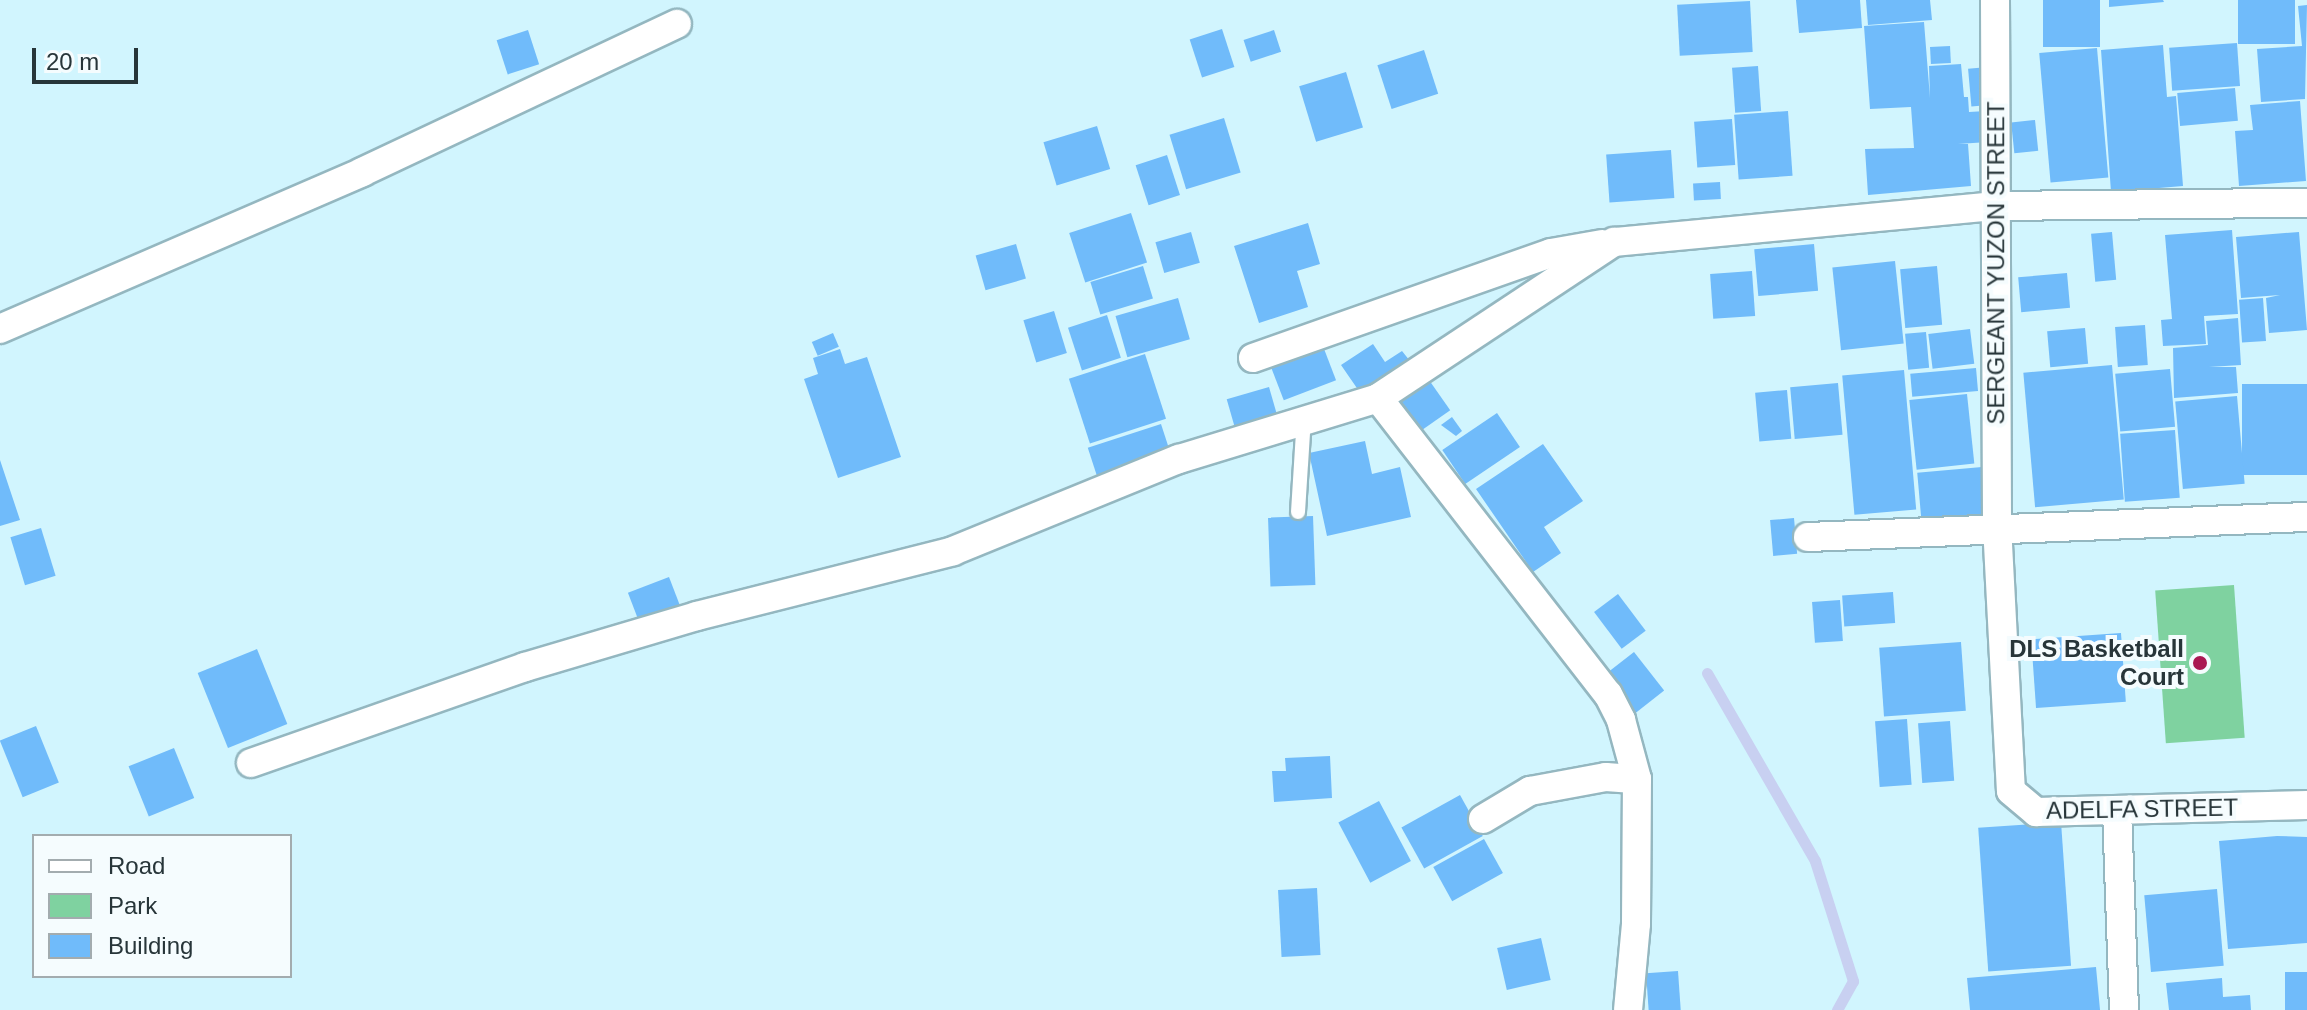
<!DOCTYPE html>
<html>
<head>
<meta charset="utf-8">
<style>
	body { margin:0 }
	#map { position:relative; width:2307px; height:1010px; overflow:hidden; background:#d1f5fe; font-family:Helvetica,sans-serif }
	div>[style] { position:absolute }
	[style*='--x'] { left:calc(var(--x)*1px); top:calc(var(--y)*1px); width:calc(var(--w)*1px); rotate:calc(var(--a)*1deg) }
	.green>* { inset:0; background:#7fd2a0; transform-origin:0 0 }
	.stream>* { height:11px; margin:-5.5px; padding:0 5.5px; transform-origin:5.5px; border-radius:5.5px; background:#c8d0f1 }
	.building>* { inset:0; background:#70bbfa; transform-origin:0 0 }
	.roads { filter:drop-shadow(2px 0 #94b7c0) drop-shadow(-2px 0 #94b7c0) drop-shadow(0 2px #94b7c0) drop-shadow(0 -2px #94b7c0) }
	.service>* { height:14px; margin:-7px; padding:0 7px; transform-origin:7px; border-radius:7px; background:#fff }
	.minor>* { height:28px; margin:-14px; padding:0 14px; transform-origin:14px; border-radius:14px; background:#fff }
	.dots>* { width:22px; height:22px; translate:-50% -50%; box-sizing:border-box; border:4px solid #f5fcfe; border-radius:50% }
	span { translate:-50% -50%; white-space:nowrap; text-align:center; line-height:1.15; -webkit-text-stroke:8px #f5fcfe; paint-order:stroke }
	.street-label { font-size:24px; color:#273539 }
	.poi-label { font-size:24px; color:#273539; font-weight:700 }
	.right { translate:-100% -50%; text-align:right }
	.legend { position:absolute; left:32px; top:834px; width:260px; height:144px; box-sizing:border-box; background:#f5fcfe; border:2px solid #a3acaf; margin:0; padding:10px 14px; list-style:none; font-size:24px; color:#273539 }
	.legend li { display:flex; align-items:center; gap:16px; height:40px }
	.legend b { width:40px; border:2px solid #a3acaf }
	.scale { position:absolute; left:32px; top:48px; width:106px; height:36px; box-sizing:border-box; border:4px solid #273539; border-top:0; padding-left:10px; font-size:24px; line-height:28px; white-space:nowrap; color:#273539; -webkit-text-stroke:6px #f5fcfe; paint-order:stroke }
</style>
</head>
<body>
<div id="map">
	<div class="green">
		<div style="left:2234px;top:585px;width:153px;height:79px;rotate:86deg"></div>
	</div>
	<div class="stream">
		<div style="--x:1707;--y:673;--w:217;--a:60.1"></div>
		<div style="--x:1815;--y:861;--w:126;--a:72.4"></div>
		<div style="--x:1853;--y:981;--w:33;--a:119"></div>
	</div>
	<div class="building">
		<div style="clip-path:polygon(1796px 0,1860px 0,1862px 28px,1799px 33px)"></div>
		<div style="clip-path:polygon(1866px 0,1930px 0,1932px 20px,1868px 25px)"></div>
		<div style="left:2043px;top:0;width:57px;height:47px"></div>
		<div style="clip-path:polygon(2109px 0,2163px 0,2164px 2px,2109px 7px)"></div>
		<div style="left:2238px;top:0;width:57px;height:44px"></div>
		<div style="left:1750px;top:1px;width:51px;height:73px;rotate:87deg"></div>
		<div style="clip-path:polygon(2307px 5px,2305px 99px,2261px 102px,2257px 49px,2302px 46px,2298px 6px)"></div>
		<div style="clip-path:polygon(1924px 22px,1930px 98px,1929px 66px,1961px 64px,1964px 97px,1968px 97px,1969px 112px,1986px 111px,1988px 142px,1958px 144px,1968px 144px,1971px 186px,1868px 195px,1865px 149px,1914px 148px,1911px 107px,1931px 106px,1870px 109px,1864px 26px)"></div>
		<div style="left:1222px;top:29px;width:40px;height:34px;rotate:72deg"></div>
		<div style="left:528px;top:30px;width:36px;height:33px;rotate:72deg"></div>
		<div style="left:1274px;top:30px;width:23px;height:32px;rotate:72deg"></div>
		<div style="left:2237px;top:43px;width:43px;height:68px;rotate:86deg"></div>
		<div style="clip-path:polygon(2163px 45px,2167px 97px,2176px 96px,2183px 186px,2111px 192px,2101px 50px)"></div>
		<div style="left:1950px;top:46px;width:17px;height:20px;rotate:87deg"></div>
		<div style="left:2097px;top:48px;width:130px;height:58px;rotate:85deg"></div>
		<div style="left:1424px;top:50px;width:46px;height:49px;rotate:72deg"></div>
		<div style="left:1758px;top:66px;width:45px;height:26px;rotate:86deg"></div>
		<div style="left:1988px;top:67px;width:38px;height:20px;rotate:85deg"></div>
		<div style="left:1346px;top:72px;width:58px;height:49px;rotate:73deg"></div>
		<div style="left:2235px;top:88px;width:33px;height:58px;rotate:85deg"></div>
		<div style="clip-path:polygon(2300px 101px,2306px 181px,2239px 186px,2235px 131px,2253px 130px,2250px 105px)"></div>
		<div style="left:1788px;top:111px;width:65px;height:54px;rotate:86deg"></div>
		<div style="left:1224px;top:118px;width:57px;height:57px;rotate:73deg"></div>
		<div style="left:1732px;top:119px;width:46px;height:38px;rotate:86deg"></div>
		<div style="left:2035px;top:120px;width:31px;height:24px;rotate:84deg"></div>
		<div style="left:1097px;top:126px;width:45px;height:56px;rotate:73deg"></div>
		<div style="left:1671px;top:150px;width:48px;height:65px;rotate:86deg"></div>
		<div style="left:1167px;top:155px;width:42px;height:33px;rotate:72deg"></div>
		<div style="left:1720px;top:182px;width:17px;height:27px;rotate:87deg"></div>
		<div style="left:1131px;top:213px;width:52px;height:65px;rotate:72deg"></div>
		<div style="clip-path:polygon(1308px 223px,1320px 264px,1297px 271px,1308px 307px,1259px 323px,1234px 246px)"></div>
		<div style="clip-path:polygon(2232px 230px,2238px 314px,2204px 316px,2206px 344px,2163px 346px,2161px 320px,2172px 319px,2165px 235px)"></div>
		<div style="left:1191px;top:232px;width:32px;height:37px;rotate:74deg"></div>
		<div style="left:2112px;top:232px;width:48px;height:21px;rotate:85deg"></div>
		<div style="clip-path:polygon(2299px 232px,2307px 330px,2269px 333px,2266px 298px,2280px 295px,2241px 298px,2236px 237px)"></div>
		<div style="left:1016px;top:244px;width:36px;height:42px;rotate:74deg"></div>
		<div style="left:1814px;top:244px;width:47px;height:60px;rotate:85deg"></div>
		<div style="left:1895px;top:261px;width:83px;height:63px;rotate:84deg"></div>
		<div style="left:1143px;top:266px;width:34px;height:55px;rotate:73deg"></div>
		<div style="left:1937px;top:266px;width:59px;height:37px;rotate:85deg"></div>
		<div style="left:1752px;top:271px;width:45px;height:42px;rotate:86deg"></div>
		<div style="left:2067px;top:273px;width:35px;height:49px;rotate:85deg"></div>
		<div style="left:1178px;top:298px;width:43px;height:65px;rotate:74deg"></div>
		<div style="left:2263px;top:298px;width:43px;height:24px;rotate:86deg"></div>
		<div style="left:1054px;top:311px;width:44px;height:32px;rotate:73deg"></div>
		<div style="left:1107px;top:315px;width:45px;height:41px;rotate:72deg"></div>
		<div style="clip-path:polygon(2238px 318px,2241px 365px,2209px 367px,2236px 367px,2238px 393px,2174px 398px,2173px 348px,2208px 345px,2206px 321px)"></div>
		<div style="left:2145px;top:325px;width:40px;height:30px;rotate:86deg"></div>
		<div style="left:2085px;top:328px;width:36px;height:38px;rotate:85deg"></div>
		<div style="left:1970px;top:329px;width:35px;height:42px;rotate:83deg"></div>
		<div style="left:1926px;top:332px;width:36px;height:21px;rotate:85deg"></div>
		<div style="left:833px;top:333px;width:15px;height:23px;rotate:67deg"></div>
		<div style="left:1321px;top:341px;width:42px;height:56px;rotate:69deg"></div>
		<div style="clip-path:polygon(1373px 344px,1385px 362px,1402px 351px,1410px 361px,1361px 394px,1341px 365px)"></div>
		<div style="clip-path:polygon(840px 349px,845px 364px,867px 357px,901px 457px,838px 478px,804px 379px,818px 374px,813px 358px)"></div>
		<div style="left:1145px;top:354px;width:68px;height:80px;rotate:72deg"></div>
		<div style="left:2112px;top:365px;width:135px;height:89px;rotate:85deg"></div>
		<div style="left:1976px;top:368px;width:23px;height:66px;rotate:85deg"></div>
		<div style="left:2170px;top:369px;width:58px;height:55px;rotate:85deg"></div>
		<div style="left:1904px;top:370px;width:140px;height:62px;rotate:85deg"></div>
		<div style="left:1429px;top:380px;width:37px;height:37px;rotate:55deg"></div>
		<div style="left:1838px;top:383px;width:52px;height:48px;rotate:85deg"></div>
		<div style="left:2307px;top:384px;width:91px;height:65px;rotate:90deg"></div>
		<div style="left:1269px;top:387px;width:36px;height:44px;rotate:74deg"></div>
		<div style="left:1787px;top:390px;width:49px;height:32px;rotate:85deg"></div>
		<div style="left:1967px;top:394px;width:70px;height:58px;rotate:84deg"></div>
		<div style="left:2237px;top:396px;width:88px;height:62px;rotate:85deg"></div>
		<div style="left:1497px;top:413px;width:41px;height:66px;rotate:56deg"></div>
		<div style="clip-path:polygon(1452px 417px,1462px 431px,1456px 436px,1441px 425px)"></div>
		<div style="left:1161px;top:424px;width:29px;height:77px;rotate:72deg"></div>
		<div style="left:2175px;top:430px;width:68px;height:55px;rotate:86deg"></div>
		<div style="clip-path:polygon(1365px 441px,1372px 474px,1400px 467px,1411px 517px,1327px 536px,1309px 453px)"></div>
		<div style="clip-path:polygon(1543px 444px,1583px 501px,1544px 527px,1561px 553px,1533px 572px,1476px 489px)"></div>
		<div style="clip-path:polygon(0 460px,20px 520px,0 526px)"></div>
		<div style="left:1982px;top:467px;width:49px;height:65px;rotate:85deg"></div>
		<div style="left:1313px;top:516px;width:69px;height:45px;rotate:88deg"></div>
		<div style="left:1794px;top:518px;width:36px;height:24px;rotate:85deg"></div>
		<div style="left:41px;top:528px;width:50px;height:32px;rotate:73deg"></div>
		<div style="left:669px;top:577px;width:34px;height:44px;rotate:69deg"></div>
		<div style="left:1893px;top:592px;width:31px;height:51px;rotate:86deg"></div>
		<div style="left:1618px;top:594px;width:46px;height:30px;rotate:53deg"></div>
		<div style="left:1840px;top:600px;width:41px;height:28px;rotate:86deg"></div>
		<div style="left:2121px;top:633px;width:69px;height:90px;rotate:86deg"></div>
		<div style="left:1961px;top:642px;width:69px;height:82px;rotate:86deg"></div>
		<div style="left:257px;top:649px;width:81px;height:64px;rotate:68deg"></div>
		<div style="left:1634px;top:652px;width:49px;height:42px;rotate:52deg"></div>
		<div style="left:1907px;top:719px;width:66px;height:32px;rotate:86deg"></div>
		<div style="left:1950px;top:721px;width:60px;height:32px;rotate:86deg"></div>
		<div style="left:36px;top:726px;width:61px;height:39px;rotate:68deg"></div>
		<div style="left:174px;top:748px;width:54px;height:49px;rotate:68deg"></div>
		<div style="clip-path:polygon(1330px 756px,1332px 798px,1274px 802px,1272px 771px,1286px 771px,1285px 758px)"></div>
		<div style="left:1460px;top:795px;width:47px;height:67px;rotate:61deg"></div>
		<div style="left:1379px;top:801px;width:68px;height:46px;rotate:62deg"></div>
		<div style="left:2061px;top:822px;width:144px;height:83px;rotate:86deg"></div>
		<div style="clip-path:polygon(2277px 836px,2307px 837px,2307px 943px,2228px 949px,2219px 841px)"></div>
		<div style="left:1484px;top:839px;width:39px;height:58px;rotate:61deg"></div>
		<div style="left:1317px;top:888px;width:67px;height:39px;rotate:87deg"></div>
		<div style="left:2217px;top:889px;width:77px;height:73px;rotate:85deg"></div>
		<div style="left:1541px;top:938px;width:43px;height:45px;rotate:77deg"></div>
		<div style="clip-path:polygon(2096px 967px,2100px 1010px,1970px 1010px,1967px 978px)"></div>
		<div style="left:1678px;top:971px;width:39px;height:32px;rotate:86deg"></div>
		<div style="left:2307px;top:972px;width:38px;height:22px;rotate:90deg"></div>
		<div style="clip-path:polygon(2222px 978px,2223px 997px,2250px 995px,2251px 1010px,2169px 1010px,2166px 983px)"></div>
	</div>
	<div class="roads">
		<div class="service">
			<div style="--x:1298;--y:512;--w:95;--a:-86.4"></div>
		</div>
		<div class="minor">
			<div style="--x:1995;--y:0;--w:525;--a:89.78"></div>
			<div style="--x:1997;--y:525;--w:266;--a:87"></div>
			<div style="--x:2011;--y:791;--w:33;--a:40"></div>
			<div style="--x:2036;--y:812;--w:271;--a:-1.5"></div>
			<div style="--x:0;--y:329;--w:395;--a:-23.4"></div>
			<div style="--x:362;--y:172;--w:348;--a:-25.2"></div>
			<div style="--x:1253;--y:358;--w:316;--a:-19.4"></div>
			<div style="--x:1551;--y:253;--w:52;--a:-10"></div>
			<div style="--x:1378;--y:398;--w:375;--a:52.2"></div>
			<div style="--x:1608;--y:694;--w:29;--a:63"></div>
			<div style="--x:1621;--y:720;--w:61;--a:74.8"></div>
			<div style="--x:1637;--y:779;--w:145;--a:90.4"></div>
			<div style="--x:1636;--y:924;--w:86;--a:95.3"></div>
			<div style="--x:1808;--y:537;--w:499;--a:-2.3"></div>
			<div style="--x:251;--y:763;--w:290;--a:-19.3"></div>
			<div style="--x:525;--y:667;--w:179;--a:-16.5"></div>
			<div style="--x:697;--y:616;--w:264;--a:-14.2"></div>
			<div style="--x:953;--y:551;--w:244;--a:-22.2"></div>
			<div style="--x:1179;--y:459;--w:208;--a:-17"></div>
			<div style="--x:1378;--y:398;--w:283;--a:-33.5"></div>
			<div style="--x:1614;--y:242;--w:383;--a:-5.4"></div>
			<div style="--x:1995;--y:206;--w:312;--a:-0.6"></div>
			<div style="--x:2117;--y:810;--w:200;--a:88"></div>
			<div style="--x:1483;--y:819;--w:55;--a:-30.8"></div>
			<div style="--x:1530;--y:791;--w:77;--a:-10.4"></div>
			<div style="--x:1606;--y:777;--w:31;--a:4"></div>
		</div>
	</div>
	<div class="dots">
		<div style="left:2200px;top:663px;background:#aa1952"></div>
	</div>
	<div class="street-label">
		<span style="left:1996px;top:263px;rotate:-90deg">SERGEANT YUZON STREET</span>
		<span style="left:2142px;top:809px;rotate:-1deg">ADELFA STREET</span>
	</div>
	<div class="poi-label">
		<span class="right" style="left:2184px;top:663px">DLS Basketball<br>Court</span>
	</div>
	<ul class="legend">
	<li><b style="height:10px;background:#fff"></b>Road</li>
	<li><b style="height:22px;background:#7fd2a0"></b>Park</li>
	<li><b style="height:22px;background:#70bbfa"></b>Building</li>
	</ul>
	<div class="scale">20 m</div>
</div>
</body>
</html>
